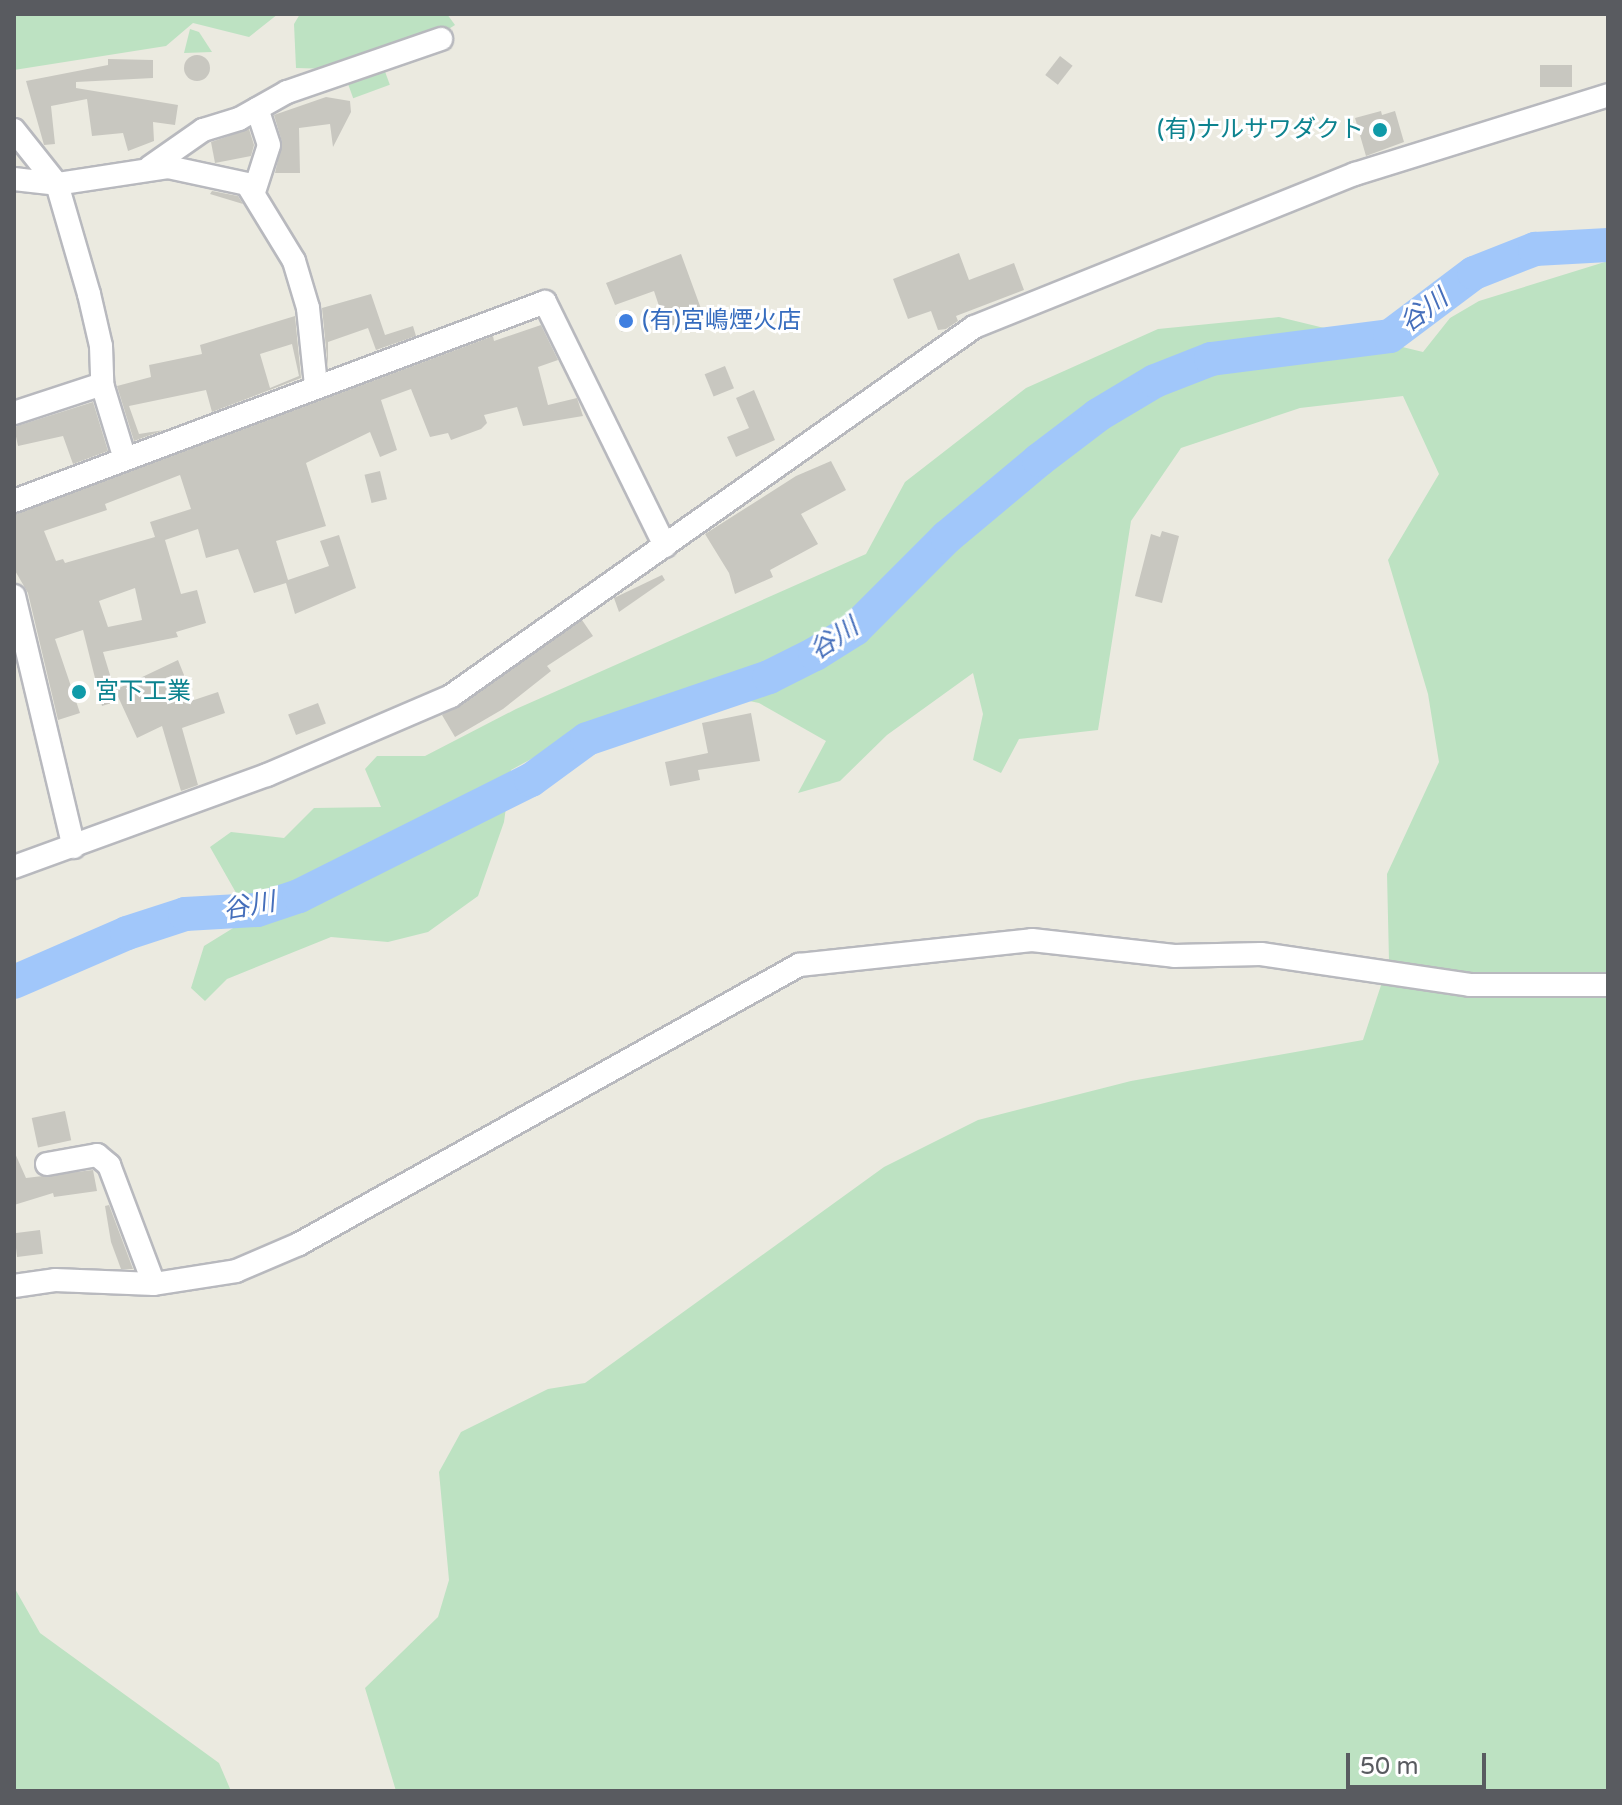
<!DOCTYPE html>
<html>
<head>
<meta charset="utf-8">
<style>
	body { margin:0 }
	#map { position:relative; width:1622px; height:1805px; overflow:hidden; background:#ebeae0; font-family:"Varela Round","Noto Sans JP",sans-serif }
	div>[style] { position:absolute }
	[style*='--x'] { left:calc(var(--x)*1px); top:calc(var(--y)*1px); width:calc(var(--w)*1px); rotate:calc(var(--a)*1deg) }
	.green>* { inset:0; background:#bde2c2; transform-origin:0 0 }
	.river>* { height:34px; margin:-17px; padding:0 17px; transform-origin:17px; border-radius:17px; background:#a1c7fa }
	.building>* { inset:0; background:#c8c7c0; transform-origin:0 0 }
	.round { border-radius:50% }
	.roads { filter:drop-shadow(2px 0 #b8b9be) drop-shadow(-2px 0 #b8b9be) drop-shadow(0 2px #b8b9be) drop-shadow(0 -2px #b8b9be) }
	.minor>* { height:22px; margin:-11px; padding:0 11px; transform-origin:11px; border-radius:11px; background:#fff }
	.dots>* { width:22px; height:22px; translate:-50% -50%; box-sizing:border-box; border:4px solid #fff; border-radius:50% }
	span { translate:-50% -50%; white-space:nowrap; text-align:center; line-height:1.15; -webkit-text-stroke:6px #fff; paint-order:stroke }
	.culture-label { font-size:24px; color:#0d838f }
	.right { translate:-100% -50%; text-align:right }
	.left { translate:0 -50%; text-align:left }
	.shop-label { font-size:24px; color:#366cbe }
	.water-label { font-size:26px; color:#466fbb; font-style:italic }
	.frame { position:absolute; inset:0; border:16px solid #595b60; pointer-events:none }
	.scale { position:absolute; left:1346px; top:1753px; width:140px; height:36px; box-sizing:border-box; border:4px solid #595b60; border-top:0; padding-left:10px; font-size:24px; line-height:28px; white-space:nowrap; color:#595b60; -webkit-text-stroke:6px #fff; paint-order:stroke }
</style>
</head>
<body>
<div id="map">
	<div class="green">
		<div style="clip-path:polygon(14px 14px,278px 14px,249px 37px,193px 23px,166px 46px,14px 70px)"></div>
		<div style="clip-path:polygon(300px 14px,447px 14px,455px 25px,439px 35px,331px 69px,296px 68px,294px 24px)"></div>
		<div style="clip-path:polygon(190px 29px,199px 32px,212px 52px,184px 53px)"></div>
		<div style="left:383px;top:66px;width:20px;height:39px;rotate:70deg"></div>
		<div style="clip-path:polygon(1608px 261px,1608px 1791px,396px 1791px,365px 1688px,438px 1617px,449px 1580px,439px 1472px,461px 1432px,548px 1389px,585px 1383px,884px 1167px,978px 1120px,1131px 1081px,1363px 1040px,1389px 961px,1387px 874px,1439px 762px,1428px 694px,1388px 560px,1439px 474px,1403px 396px,1300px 408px,1181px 448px,1131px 521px,1098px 730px,1019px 739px,1001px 773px,973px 760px,983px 714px,973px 673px,887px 735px,840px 781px,798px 793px,826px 741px,759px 703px,692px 689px,610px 716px,511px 770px,504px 822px,478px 896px,428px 932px,388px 942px,331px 937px,227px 979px,205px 1001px,191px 988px,204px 946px,238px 925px,239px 898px,210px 847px,231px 832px,284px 838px,314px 808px,381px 807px,365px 769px,377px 756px,425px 756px,516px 709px,866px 554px,905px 482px,1026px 388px,1158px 329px,1279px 317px,1423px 352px,1450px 318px,1479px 301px)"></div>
		<div style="clip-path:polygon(14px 1587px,40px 1633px,219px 1763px,231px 1791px,14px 1791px)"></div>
	</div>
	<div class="river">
		<div style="--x:14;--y:982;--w:123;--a:-23.4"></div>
		<div style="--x:127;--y:933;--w:61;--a:-18.1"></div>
		<div style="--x:185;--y:914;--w:72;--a:-3.2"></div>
		<div style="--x:257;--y:910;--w:44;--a:-18.4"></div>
		<div style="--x:299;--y:896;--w:259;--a:-26.6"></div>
		<div style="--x:531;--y:780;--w:69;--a:-36.2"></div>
		<div style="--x:587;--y:739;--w:192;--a:-18.8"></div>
		<div style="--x:769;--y:677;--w:51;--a:-26.6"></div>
		<div style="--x:815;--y:654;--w:47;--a:-32"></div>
		<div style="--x:855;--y:629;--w:130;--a:-45"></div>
		<div style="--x:947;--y:537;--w:120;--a:-39.9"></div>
		<div style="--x:1039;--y:460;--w:74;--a:-37.3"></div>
		<div style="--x:1098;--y:415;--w:66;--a:-30.8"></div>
		<div style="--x:1155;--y:381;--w:60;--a:-21.4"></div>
		<div style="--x:1211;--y:359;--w:180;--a:-7.3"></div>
		<div style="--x:1390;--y:336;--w:105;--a:-36.9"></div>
		<div style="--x:1474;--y:273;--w:66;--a:-21.5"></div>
		<div style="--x:1535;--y:249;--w:73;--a:-3.1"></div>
	</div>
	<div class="building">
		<div class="round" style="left:184px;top:55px;width:26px;height:26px"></div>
		<div style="left:1060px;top:56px;width:16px;height:24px;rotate:38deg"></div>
		<div style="clip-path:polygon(108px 59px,153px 60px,153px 78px,76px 82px,76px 88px,178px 105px,175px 125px,153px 122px,154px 141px,128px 151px,123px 133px,92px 136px,87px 99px,51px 106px,55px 144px,44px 145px,26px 81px,108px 65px)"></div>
		<div style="left:1540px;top:65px;width:32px;height:22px"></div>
		<div style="clip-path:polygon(326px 97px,350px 101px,351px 112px,333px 147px,330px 124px,299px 128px,300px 173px,275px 173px,282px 142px,274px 115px)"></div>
		<div style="clip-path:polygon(1381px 111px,1382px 115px,1395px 111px,1404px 142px,1366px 156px,1355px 118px)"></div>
		<div style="clip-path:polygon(249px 129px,254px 145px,251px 156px,215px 163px,211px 142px)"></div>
		<div style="clip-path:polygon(212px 191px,238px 196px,243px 204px,210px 194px)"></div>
		<div style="clip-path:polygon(959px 253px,969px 280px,1014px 263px,1024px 290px,956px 316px,958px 321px,946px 329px,938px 330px,931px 311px,908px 319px,893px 279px)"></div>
		<div style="clip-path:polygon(681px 254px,707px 325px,687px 331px,684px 322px,666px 327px,654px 291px,615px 305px,606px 283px)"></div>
		<div style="clip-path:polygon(371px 294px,385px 335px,413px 326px,416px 336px,376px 350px,368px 328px,328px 342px,328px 368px,322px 308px)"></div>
		<div style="left:630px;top:310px;width:18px;height:15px;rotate:71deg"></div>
		<div style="clip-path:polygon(evenodd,295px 316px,301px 378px,212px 412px,206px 390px,129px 406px,139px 434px,164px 430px,134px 441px,117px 386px,151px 377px,149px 365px,202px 354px,200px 345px,295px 316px,292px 344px,299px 376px,270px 388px,260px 354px,292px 344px)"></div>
		<div style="clip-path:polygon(evenodd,541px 325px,558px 360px,538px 367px,548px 405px,577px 398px,583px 416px,523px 426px,517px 407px,484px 415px,487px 423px,481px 429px,451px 440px,448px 433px,430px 437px,411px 389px,381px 400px,397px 450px,380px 457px,370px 432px,306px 463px,326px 526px,276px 541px,288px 580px,329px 566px,320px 541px,339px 535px,356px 588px,295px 614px,286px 583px,254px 593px,238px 549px,206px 558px,198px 529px,165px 540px,181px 594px,197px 590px,206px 623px,176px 632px,178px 637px,103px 652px,118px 701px,102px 706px,83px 630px,55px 639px,80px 713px,58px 720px,28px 593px,14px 569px,14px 515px,493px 336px,494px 341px,541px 325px,180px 475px,191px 509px,150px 522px,155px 537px,65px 563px,63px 559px,56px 561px,44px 531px,107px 510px,105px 504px,180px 475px,541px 325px,135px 588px,142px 620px,108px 627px,99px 601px,135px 588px)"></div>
		<div style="left:725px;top:366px;width:24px;height:22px;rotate:68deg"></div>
		<div style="clip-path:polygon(754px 390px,775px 440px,736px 457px,727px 437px,749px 428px,736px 398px)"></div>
		<div style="clip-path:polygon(93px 402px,108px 451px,73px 464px,63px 436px,18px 446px,14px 427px)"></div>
		<div style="clip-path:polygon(831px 461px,846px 490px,801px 514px,818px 544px,770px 570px,773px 577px,735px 594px,729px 573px,705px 534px,796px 476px)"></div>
		<div style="left:380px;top:471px;width:29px;height:16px;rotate:76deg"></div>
		<div style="clip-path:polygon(1162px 531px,1179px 536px,1162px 603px,1135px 596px,1151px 534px,1160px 537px)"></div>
		<div style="clip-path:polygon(662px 575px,665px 580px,619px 612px,614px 598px)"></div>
		<div style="clip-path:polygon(582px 620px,593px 636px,547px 666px,551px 671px,503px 709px,455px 737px,442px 715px)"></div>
		<div style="clip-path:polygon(178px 660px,194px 700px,218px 692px,225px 713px,182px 728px,198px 785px,181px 791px,162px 726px,137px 738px,115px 690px)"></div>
		<div style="left:318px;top:703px;width:22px;height:32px;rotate:69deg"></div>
		<div style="clip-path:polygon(751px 713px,760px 761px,698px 770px,700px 780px,670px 786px,665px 762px,708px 753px,702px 723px)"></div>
		<div style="left:65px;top:1111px;width:30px;height:34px;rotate:78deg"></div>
		<div style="clip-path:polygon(14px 1151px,26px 1178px,93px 1170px,97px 1191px,54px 1197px,53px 1193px,14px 1205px)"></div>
		<div style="clip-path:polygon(109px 1205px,133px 1269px,121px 1269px,111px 1242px,105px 1206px)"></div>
		<div style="left:40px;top:1230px;width:24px;height:26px;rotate:83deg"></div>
	</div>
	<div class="roads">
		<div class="minor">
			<div style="--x:14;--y:130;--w:69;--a:51.5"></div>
			<div style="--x:57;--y:184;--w:115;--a:73.8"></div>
			<div style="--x:89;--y:294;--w:53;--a:77"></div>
			<div style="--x:101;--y:346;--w:38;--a:88"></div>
			<div style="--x:102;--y:384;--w:78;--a:73"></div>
			<div style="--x:150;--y:167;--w:65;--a:-34.9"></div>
			<div style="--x:203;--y:130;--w:38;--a:-17"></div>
			<div style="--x:239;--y:119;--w:55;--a:-29.4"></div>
			<div style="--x:287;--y:92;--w:163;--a:-19"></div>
			<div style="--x:14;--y:179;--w:43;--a:6.6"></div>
			<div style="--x:57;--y:184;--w:112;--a:-8.7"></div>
			<div style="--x:168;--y:167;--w:81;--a:12.1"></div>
			<div style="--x:247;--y:184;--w:90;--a:58.6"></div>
			<div style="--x:294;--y:261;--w:49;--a:73.4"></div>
			<div style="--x:308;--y:308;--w:78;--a:84.1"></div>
			<div style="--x:254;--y:192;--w:49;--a:-72.3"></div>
			<div style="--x:269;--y:145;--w:38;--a:-108"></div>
			<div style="--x:14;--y:413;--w:93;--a:-18.2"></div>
			<div style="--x:14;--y:501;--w:567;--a:-20.54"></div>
			<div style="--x:545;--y:302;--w:272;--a:63.8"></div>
			<div style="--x:14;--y:596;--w:258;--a:76.6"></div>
			<div style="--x:14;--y:867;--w:269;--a:-20"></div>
			<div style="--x:267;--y:775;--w:200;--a:-23.2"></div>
			<div style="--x:451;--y:696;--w:640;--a:-35.2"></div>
			<div style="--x:974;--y:327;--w:411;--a:-21.9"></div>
			<div style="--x:1355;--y:174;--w:265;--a:-17.3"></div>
			<div style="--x:47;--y:1164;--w:51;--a:-10.2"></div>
			<div style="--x:97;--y:1155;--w:16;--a:40"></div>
			<div style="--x:109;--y:1165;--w:127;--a:69.3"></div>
			<div style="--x:14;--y:1286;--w:41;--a:-8.3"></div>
			<div style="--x:55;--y:1280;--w:99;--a:2.3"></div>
			<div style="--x:154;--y:1284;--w:83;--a:-9"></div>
			<div style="--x:236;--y:1271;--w:69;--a:-23.2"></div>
			<div style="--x:299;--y:1244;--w:573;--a:-29.16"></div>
			<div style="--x:799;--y:965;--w:234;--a:-6.1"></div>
			<div style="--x:1032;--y:940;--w:143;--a:6.4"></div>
			<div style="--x:1174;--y:956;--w:87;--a:-1.3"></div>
			<div style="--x:1261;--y:954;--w:211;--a:8.4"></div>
			<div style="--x:1470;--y:985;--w:138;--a:0"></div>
		</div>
	</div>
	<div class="dots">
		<div style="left:1380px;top:130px;background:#0f9aa8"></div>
		<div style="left:626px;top:321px;background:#3f7fe0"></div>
		<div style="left:79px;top:692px;background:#0f9aa8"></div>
	</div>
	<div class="culture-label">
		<span class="right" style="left:1364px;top:130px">(有)ナルサワダクト</span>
		<span class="left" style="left:95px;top:692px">宮下工業</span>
	</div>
	<div class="shop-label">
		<span class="left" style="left:642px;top:321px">(有)宮嶋煙火店</span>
	</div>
	<div class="water-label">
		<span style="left:1424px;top:311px;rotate:-37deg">谷川</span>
		<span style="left:834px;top:639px;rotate:-34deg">谷川</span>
		<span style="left:249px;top:906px;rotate:-10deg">谷川</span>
	</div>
	<div class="frame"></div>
	<div class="scale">50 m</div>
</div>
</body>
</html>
